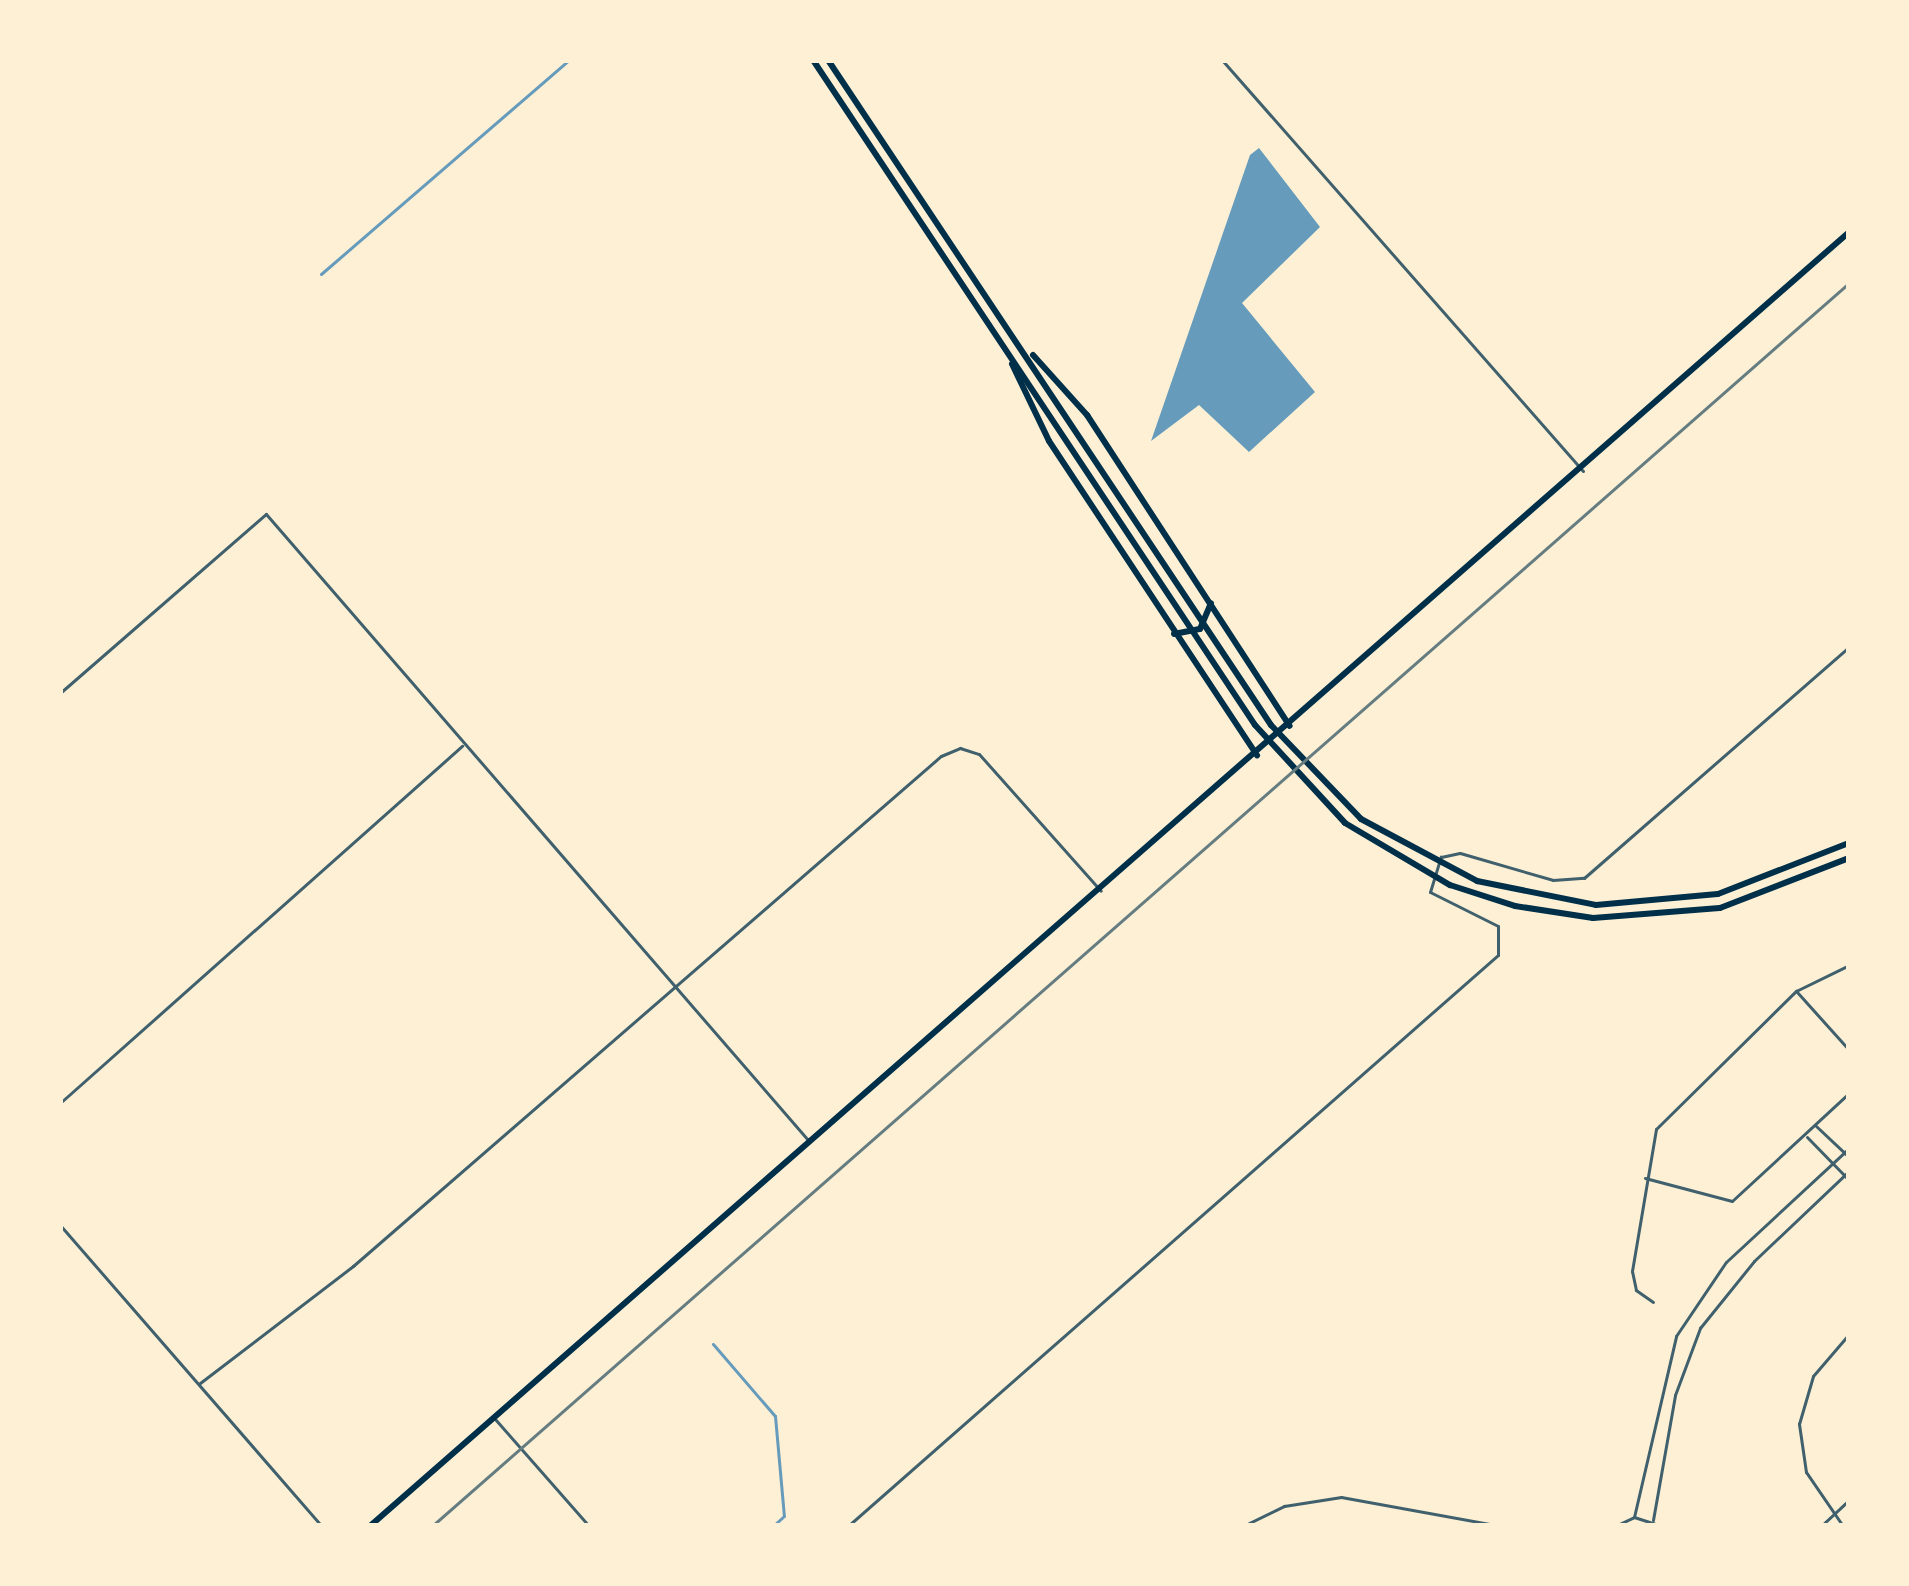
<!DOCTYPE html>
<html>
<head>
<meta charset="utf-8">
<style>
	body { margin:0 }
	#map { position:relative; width:1909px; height:1586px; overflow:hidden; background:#fdf0d5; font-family:"Archivo Narrow",sans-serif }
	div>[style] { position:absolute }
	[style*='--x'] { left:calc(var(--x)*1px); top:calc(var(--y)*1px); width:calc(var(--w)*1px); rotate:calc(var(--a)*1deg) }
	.water>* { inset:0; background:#669bbc }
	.stream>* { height:3px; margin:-1.5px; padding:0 1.5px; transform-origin:1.5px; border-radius:1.5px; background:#669bbc }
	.minor>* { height:3px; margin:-1.5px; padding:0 1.5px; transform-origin:1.5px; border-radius:1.5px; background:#3f606c }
	.primary>* { height:6px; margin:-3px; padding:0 3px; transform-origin:3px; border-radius:3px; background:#003049 }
	.motorway>* { height:6px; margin:-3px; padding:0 3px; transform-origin:3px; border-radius:3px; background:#003049 }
	.rail>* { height:3px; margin:-1.5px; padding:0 1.5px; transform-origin:1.5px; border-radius:1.5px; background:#657d81 }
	span { translate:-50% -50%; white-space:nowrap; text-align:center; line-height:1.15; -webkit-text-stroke:10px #fdf0d5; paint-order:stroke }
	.frame { position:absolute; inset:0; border:63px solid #fdf0d5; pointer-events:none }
</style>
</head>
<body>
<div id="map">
	<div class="water">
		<div style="clip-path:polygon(1259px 148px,1320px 227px,1242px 303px,1315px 392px,1249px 452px,1199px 405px,1151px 441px,1250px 155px)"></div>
	</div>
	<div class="stream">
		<div style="--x:321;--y:274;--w:328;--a:-40.8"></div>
		<div style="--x:713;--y:1344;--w:95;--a:49.3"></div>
		<div style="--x:775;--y:1416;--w:100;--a:84.9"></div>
		<div style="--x:784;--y:1516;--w:15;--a:138"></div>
	</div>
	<div class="minor">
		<div style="--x:1222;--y:60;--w:547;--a:48.71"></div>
		<div style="--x:60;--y:693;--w:273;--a:-41"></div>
		<div style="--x:266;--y:514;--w:829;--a:49.11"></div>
		<div style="--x:1797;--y:992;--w:78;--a:48.1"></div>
		<div style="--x:60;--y:1103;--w:538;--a:-41.61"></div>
		<div style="--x:1816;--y:1126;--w:45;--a:43.2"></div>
		<div style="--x:1807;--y:1137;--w:60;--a:45.7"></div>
		<div style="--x:1645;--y:1178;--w:90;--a:14.8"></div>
		<div style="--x:1732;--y:1201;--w:159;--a:-42.7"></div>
		<div style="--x:60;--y:1225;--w:399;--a:49"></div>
		<div style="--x:1653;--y:1302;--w:21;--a:-145"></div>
		<div style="--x:1636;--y:1290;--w:19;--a:-102"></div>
		<div style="--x:1632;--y:1271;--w:144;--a:-80.4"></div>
		<div style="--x:1656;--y:1129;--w:197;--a:-44.6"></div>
		<div style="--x:1796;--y:991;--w:59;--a:-26.1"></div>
		<div style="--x:200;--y:1383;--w:193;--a:-37.4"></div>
		<div style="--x:353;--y:1266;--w:778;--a:-40.94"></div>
		<div style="--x:941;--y:756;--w:21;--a:-23"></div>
		<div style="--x:960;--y:748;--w:20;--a:18"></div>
		<div style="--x:979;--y:754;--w:183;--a:48.3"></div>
		<div style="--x:495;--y:1419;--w:142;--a:48.7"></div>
		<div style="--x:1634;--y:1517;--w:186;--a:-76.9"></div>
		<div style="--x:1676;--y:1336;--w:89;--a:-56"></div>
		<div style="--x:1726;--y:1262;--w:168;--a:-42.8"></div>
		<div style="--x:1653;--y:1520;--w:127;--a:-80"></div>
		<div style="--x:1675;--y:1395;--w:72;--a:-69.5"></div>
		<div style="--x:1700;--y:1328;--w:86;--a:-51.1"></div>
		<div style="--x:1754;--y:1261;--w:131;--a:-43.5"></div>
		<div style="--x:848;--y:1526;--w:865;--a:-41.3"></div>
		<div style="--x:1498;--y:955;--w:29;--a:-90"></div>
		<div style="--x:1498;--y:926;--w:76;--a:-153.4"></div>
		<div style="--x:1430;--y:892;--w:37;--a:-73"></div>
		<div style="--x:1441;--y:857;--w:19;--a:-12"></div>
		<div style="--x:1460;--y:853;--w:97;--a:16.2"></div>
		<div style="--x:1553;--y:880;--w:31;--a:-4"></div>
		<div style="--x:1584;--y:878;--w:352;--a:-41.1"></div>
		<div style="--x:1243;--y:1526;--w:46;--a:-26"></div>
		<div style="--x:1284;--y:1506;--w:58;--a:-9"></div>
		<div style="--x:1341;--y:1497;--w:162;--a:10.3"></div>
		<div style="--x:1615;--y:1526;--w:21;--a:-25"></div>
		<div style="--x:1634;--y:1517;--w:29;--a:18"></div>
		<div style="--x:1821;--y:1526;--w:38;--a:-43"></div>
		<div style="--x:1843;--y:1526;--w:65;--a:-124.4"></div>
		<div style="--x:1806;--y:1472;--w:49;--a:-98.3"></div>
		<div style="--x:1799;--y:1424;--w:50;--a:-73.7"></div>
		<div style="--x:1813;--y:1376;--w:55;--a:-49.4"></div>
	</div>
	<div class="primary">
		<div style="--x:370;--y:1526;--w:1965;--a:-41.18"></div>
	</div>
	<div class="motorway">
		<div style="--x:813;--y:60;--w:798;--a:56.39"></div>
		<div style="--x:1255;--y:725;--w:133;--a:47.4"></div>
		<div style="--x:1345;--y:823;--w:122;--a:30.6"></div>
		<div style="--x:1450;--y:885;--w:68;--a:17.9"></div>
		<div style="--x:1515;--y:906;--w:79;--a:8.7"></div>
		<div style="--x:1593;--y:918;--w:127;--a:-4.5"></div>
		<div style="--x:1720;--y:908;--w:138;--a:-21.2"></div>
		<div style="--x:828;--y:60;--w:799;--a:56.33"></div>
		<div style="--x:1271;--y:725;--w:130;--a:46.2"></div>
		<div style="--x:1361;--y:819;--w:132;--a:28.1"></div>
		<div style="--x:1477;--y:881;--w:121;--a:11.4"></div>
		<div style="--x:1596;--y:905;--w:122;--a:-5.2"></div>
		<div style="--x:1718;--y:894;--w:141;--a:-21.3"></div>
		<div style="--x:1033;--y:355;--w:81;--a:48"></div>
		<div style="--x:1087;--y:415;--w:371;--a:56.9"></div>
		<div style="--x:1012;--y:364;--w:85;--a:64.3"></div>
		<div style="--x:1049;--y:441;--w:377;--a:56.5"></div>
		<div style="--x:1174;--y:634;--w:26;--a:-11"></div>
		<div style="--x:1200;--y:629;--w:28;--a:-67"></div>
	</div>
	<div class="rail">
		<div style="--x:432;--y:1526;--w:1885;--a:-41.26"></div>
	</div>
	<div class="frame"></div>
</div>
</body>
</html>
